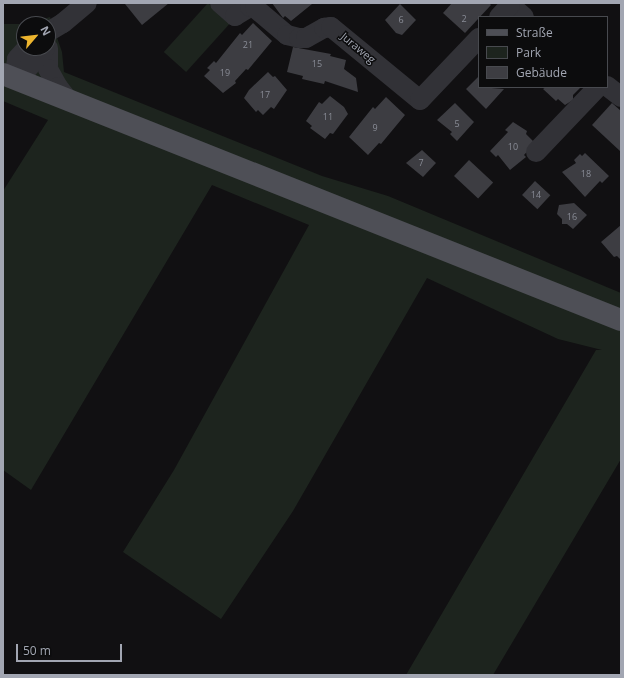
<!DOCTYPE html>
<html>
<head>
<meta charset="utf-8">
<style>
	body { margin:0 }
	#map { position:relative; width:624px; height:678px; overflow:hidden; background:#111012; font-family:"Open Sans",sans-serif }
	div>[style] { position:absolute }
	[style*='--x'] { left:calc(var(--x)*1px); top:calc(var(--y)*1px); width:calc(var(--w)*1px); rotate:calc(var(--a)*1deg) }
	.green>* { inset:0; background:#1d241e; transform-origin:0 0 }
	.building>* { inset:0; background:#3d3d42; transform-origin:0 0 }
	.minor>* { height:20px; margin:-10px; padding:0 10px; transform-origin:10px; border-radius:10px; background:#323237 }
	.major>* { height:22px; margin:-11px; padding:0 11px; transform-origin:11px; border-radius:11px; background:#4e4f56 }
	span { translate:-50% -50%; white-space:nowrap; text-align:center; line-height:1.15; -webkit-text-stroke:3px #0c0c0d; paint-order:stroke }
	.number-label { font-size:9px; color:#898c96 }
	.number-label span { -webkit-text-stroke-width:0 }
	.street-label { font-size:11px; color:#a2a6b2 }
	.frame { position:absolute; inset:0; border:4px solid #a2a6b2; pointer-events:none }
	.legend { position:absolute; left:478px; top:16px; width:130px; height:72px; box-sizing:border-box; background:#0c0c0d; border:1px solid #484a4f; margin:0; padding:5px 7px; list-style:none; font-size:12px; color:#a2a6b2 }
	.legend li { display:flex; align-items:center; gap:8px; height:20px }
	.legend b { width:20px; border:1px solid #484a4f }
	.north { position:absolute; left:16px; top:16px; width:40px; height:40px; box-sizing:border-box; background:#0c0c0d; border:1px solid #484a4f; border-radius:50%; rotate:62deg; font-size:11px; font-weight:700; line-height:16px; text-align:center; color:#a2a6b2 }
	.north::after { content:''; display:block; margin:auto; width:14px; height:18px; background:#edb52e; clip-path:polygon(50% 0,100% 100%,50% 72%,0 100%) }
	.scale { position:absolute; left:16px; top:644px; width:106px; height:18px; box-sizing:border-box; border:2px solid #a2a6b2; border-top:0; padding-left:5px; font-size:12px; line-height:14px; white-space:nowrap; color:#a2a6b2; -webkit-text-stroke:3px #0c0c0d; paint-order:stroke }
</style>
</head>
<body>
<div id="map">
	<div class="green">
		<div style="left:208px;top:3px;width:30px;height:66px;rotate:42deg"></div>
		<div style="clip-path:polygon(50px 17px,62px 52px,64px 72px,322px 176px,388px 196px,621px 293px,621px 459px,493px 675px,406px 675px,596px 350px,602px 350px,558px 339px,427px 278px,293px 511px,221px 619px,123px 552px,174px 470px,309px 225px,212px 185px,31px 490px,3px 470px,3px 191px,48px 120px,3px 101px,3px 24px,24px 24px,24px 48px,48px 48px,48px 24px,26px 24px)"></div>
	</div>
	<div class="building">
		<div style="clip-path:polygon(126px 3px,169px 3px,142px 25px,125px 4px)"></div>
		<div style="clip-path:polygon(272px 3px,311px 3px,312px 4px,291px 21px,285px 16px,283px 18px)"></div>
		<div style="clip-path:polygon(452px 3px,489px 3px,491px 5px,465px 33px,443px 13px)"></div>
		<div style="clip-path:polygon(400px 4px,416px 20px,402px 35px,396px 33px,385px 20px)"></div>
		<div style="clip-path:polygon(253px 23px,272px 41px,248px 70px,246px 69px,235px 81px,236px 83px,223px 93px,204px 76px,210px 70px,207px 68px,214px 61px,216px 63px,240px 33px,242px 35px)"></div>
		<div style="clip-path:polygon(293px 47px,331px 54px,330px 56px,346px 60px,344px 69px,356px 78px,358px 92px,325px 81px,324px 84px,302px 79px,303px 76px,287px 72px)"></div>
		<div style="clip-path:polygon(268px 72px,273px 77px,275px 76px,287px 90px,274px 109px,271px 107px,263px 115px,258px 110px,256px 112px,244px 98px,249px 90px)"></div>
		<div style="clip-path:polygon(479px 76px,479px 87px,504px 89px,486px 109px,466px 89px)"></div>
		<div style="clip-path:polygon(546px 87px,581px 87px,573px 95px,573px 100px,565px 105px,558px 99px,556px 101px,543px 89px)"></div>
		<div style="clip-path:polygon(330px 96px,344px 107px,348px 114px,333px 134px,330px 133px,325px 139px,310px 128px,312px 126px,306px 121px,319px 102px,322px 104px)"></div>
		<div style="clip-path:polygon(386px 97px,405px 115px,381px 144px,379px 143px,368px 155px,349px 137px,373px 107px,375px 109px)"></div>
		<div style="clip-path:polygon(455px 103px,474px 122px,457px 141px,450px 134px,452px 132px,437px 120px)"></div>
		<div style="clip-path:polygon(612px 103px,621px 111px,620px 151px,592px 125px)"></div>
		<div style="clip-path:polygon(513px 122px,527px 131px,526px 134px,535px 143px,524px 155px,526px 157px,510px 170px,498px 155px,496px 157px,490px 151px,508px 132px,505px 130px)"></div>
		<div style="clip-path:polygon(422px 150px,436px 163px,423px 177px,406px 163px)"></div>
		<div style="clip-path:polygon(585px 153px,609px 176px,602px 183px,600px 181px,585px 197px,562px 172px,576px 163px,574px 160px,580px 154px,582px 156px)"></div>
		<div style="left:469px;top:160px;width:33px;height:22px;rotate:43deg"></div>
		<div style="left:535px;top:181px;width:21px;height:19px;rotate:43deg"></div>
		<div style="clip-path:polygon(574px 203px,587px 215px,573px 229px,567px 224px,562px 224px,562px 219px,557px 214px,559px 205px)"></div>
		<div style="clip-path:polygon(621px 225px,621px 260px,617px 256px,614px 257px,601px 242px)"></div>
	</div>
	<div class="minor">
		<div style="--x:220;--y:3;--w:20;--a:41"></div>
		<div style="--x:235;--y:16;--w:17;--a:-31"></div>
		<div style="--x:250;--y:7;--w:5;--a:11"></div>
		<div style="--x:255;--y:8;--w:42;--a:40.2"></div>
		<div style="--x:287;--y:35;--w:12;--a:14"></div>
		<div style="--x:299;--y:38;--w:7;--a:0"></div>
		<div style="--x:306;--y:38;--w:21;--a:-29"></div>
		<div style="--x:324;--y:28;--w:7;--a:-8"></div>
		<div style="--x:331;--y:27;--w:115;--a:39.4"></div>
		<div style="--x:420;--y:100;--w:86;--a:-46.4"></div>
		<div style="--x:508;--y:3;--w:21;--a:41"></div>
		<div style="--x:499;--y:17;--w:16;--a:-47"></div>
		<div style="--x:48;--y:32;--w:17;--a:-31"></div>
		<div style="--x:63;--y:23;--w:31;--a:-40"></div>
		<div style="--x:48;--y:48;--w:21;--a:90"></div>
		<div style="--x:48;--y:69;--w:21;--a:61"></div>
		<div style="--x:58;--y:87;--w:18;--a:52"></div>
		<div style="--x:14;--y:79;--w:20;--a:-81"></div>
		<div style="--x:17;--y:59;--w:15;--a:-48"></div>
		<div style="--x:18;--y:80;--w:42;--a:-49.8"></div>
		<div style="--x:607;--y:86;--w:18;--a:38"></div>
		<div style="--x:536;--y:152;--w:90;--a:-46.4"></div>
	</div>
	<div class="major">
		<div style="--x:3;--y:74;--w:665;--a:21.71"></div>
	</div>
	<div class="number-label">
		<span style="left:464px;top:19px">2</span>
		<span style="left:401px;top:20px">6</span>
		<span style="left:248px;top:45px">21</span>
		<span style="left:317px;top:64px">15</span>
		<span style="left:225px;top:73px">19</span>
		<span style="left:265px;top:95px">17</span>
		<span style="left:328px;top:117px">11</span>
		<span style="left:457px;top:124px">5</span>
		<span style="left:375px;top:128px">9</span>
		<span style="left:513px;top:147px">10</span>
		<span style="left:421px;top:163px">7</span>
		<span style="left:586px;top:174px">18</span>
		<span style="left:536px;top:195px">14</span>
		<span style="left:572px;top:217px">16</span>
	</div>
	<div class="street-label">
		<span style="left:358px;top:48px;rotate:40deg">Juraweg</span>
	</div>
	<div class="frame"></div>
	<ul class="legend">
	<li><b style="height:5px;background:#4e4f56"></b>Straße</li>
	<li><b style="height:11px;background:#1d241e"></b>Park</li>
	<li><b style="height:11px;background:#3d3d42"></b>Gebäude</li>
	</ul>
	<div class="north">N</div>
	<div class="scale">50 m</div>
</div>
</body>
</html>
